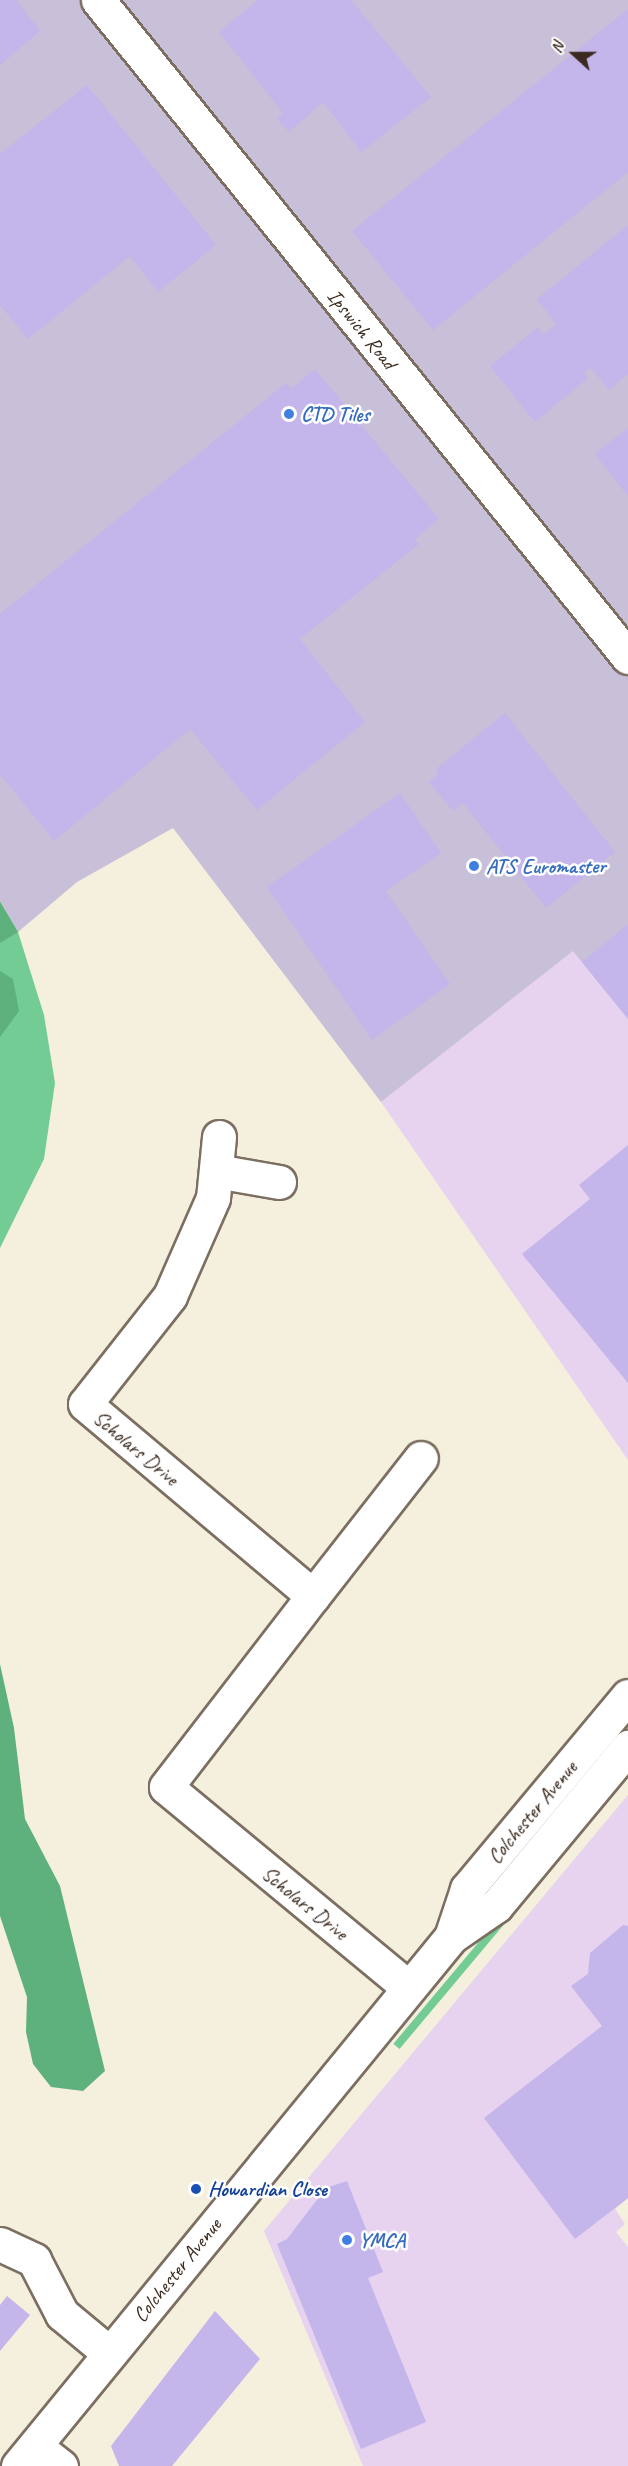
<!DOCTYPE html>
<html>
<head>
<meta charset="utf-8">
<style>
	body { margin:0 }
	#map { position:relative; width:628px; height:2466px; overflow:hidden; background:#f5efde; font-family:Caveat,sans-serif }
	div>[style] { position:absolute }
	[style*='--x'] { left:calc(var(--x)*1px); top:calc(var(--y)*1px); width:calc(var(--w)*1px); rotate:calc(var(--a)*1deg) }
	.built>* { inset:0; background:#e7d2ef }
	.industrial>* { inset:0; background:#c8bfd8 }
	.green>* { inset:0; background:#73cc93; transform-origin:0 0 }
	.forest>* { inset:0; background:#5eb07d }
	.building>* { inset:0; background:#c4b5ea }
	.roads { filter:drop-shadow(2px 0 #7c6f61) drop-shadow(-2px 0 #7c6f61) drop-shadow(0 2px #7c6f61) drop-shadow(0 -2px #7c6f61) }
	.minor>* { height:33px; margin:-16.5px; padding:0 16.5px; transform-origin:16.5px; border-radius:16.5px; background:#fff }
	.dots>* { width:16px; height:16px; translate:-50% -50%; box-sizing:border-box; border:3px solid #fff; border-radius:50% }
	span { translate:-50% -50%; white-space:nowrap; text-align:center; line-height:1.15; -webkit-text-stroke:5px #fff; paint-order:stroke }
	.street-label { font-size:21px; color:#3b2a1e }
	.shop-label { font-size:21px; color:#366cbe; font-weight:700 }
	.left { translate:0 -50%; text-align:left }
	.transit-label { font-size:21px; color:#164399; font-weight:700 }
	.north { position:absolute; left:544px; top:24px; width:60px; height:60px; -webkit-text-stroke:4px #fff; paint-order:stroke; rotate:291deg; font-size:16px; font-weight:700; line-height:24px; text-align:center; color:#3b2a1e }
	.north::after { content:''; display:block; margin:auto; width:21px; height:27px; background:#3b2a1e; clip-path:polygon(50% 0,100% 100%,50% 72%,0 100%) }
</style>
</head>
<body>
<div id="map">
	<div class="built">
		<div style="clip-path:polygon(574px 950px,628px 1019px,628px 1460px,381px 1102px)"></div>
		<div style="clip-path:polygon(628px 1795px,628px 2198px,615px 2209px,625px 2224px,616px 2232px,628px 2247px,628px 2466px,363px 2466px,264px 2231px)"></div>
	</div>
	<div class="industrial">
		<div style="clip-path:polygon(0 0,628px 0,628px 1019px,573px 951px,381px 1102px,173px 828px,77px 882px,18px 932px,0 901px)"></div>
	</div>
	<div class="green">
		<div style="clip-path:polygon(0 901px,18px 932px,44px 1015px,55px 1083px,44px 1159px,0 1248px)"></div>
		<div style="left:556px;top:1850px;width:8px;height:253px;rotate:40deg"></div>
	</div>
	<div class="forest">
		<div style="clip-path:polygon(0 902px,18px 932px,0 943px)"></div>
		<div style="clip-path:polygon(0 971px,13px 979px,19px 1011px,0 1037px)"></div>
		<div style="clip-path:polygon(0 1664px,14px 1728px,25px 1819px,60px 1886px,105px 2071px,83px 2091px,51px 2087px,33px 2064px,26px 2032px,27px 1997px,0 1916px)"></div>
	</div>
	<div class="building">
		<div style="clip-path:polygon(0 0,16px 0,40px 31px,0 65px)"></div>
		<div style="clip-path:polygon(258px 0,351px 0,431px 97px,361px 152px,323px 102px,289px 132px,277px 119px,283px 113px,219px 32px)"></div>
		<div style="clip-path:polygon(628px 9px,628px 172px,433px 330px,352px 231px)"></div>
		<div style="clip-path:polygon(87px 85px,216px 245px,158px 292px,130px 256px,28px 339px,0 305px,0 154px)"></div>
		<div style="clip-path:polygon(628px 225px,628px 374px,609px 390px,591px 368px,584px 372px,588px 378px,535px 422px,490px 366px,538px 327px,543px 335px,556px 324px,537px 299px)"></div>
		<div style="clip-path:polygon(315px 369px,439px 519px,415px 539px,419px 544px,300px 639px,365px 722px,257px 810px,190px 729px,54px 841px,0 774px,0 614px,286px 383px,291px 389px)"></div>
		<div style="clip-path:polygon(628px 428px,628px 496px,595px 454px)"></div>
		<div style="clip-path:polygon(505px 713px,615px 852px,546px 908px,463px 803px,453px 811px,429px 782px,438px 774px,436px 769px)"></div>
		<div style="clip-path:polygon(400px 793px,441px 853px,386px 891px,450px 984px,372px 1040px,267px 887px)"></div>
		<div style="clip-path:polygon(628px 924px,628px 1019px,582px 962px)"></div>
		<div style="clip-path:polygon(628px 1145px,628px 1383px,522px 1254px,590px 1199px,579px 1185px)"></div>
		<div style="clip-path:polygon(623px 1925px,628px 1926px,628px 2198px,575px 2239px,484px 2118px,602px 2026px,571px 1986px,588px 1974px,590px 1953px)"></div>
		<div style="clip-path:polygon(347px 2181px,383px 2272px,368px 2278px,426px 2422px,361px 2449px,277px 2244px,287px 2239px,326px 2188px)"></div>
		<div style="clip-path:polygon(7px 2296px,30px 2315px,0 2351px,0 2305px)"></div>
		<div style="clip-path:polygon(215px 2311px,260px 2359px,172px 2466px,119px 2466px,111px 2446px)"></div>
	</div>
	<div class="roads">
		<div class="minor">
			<div style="--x:98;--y:0;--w:844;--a:51.11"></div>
			<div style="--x:219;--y:1137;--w:61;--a:95.6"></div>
			<div style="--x:213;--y:1198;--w:107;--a:113.7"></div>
			<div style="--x:170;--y:1296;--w:137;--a:128.2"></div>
			<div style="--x:85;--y:1404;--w:298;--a:40.1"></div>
			<div style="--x:313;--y:1596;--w:241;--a:127.6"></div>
			<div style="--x:166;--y:1787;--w:315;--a:39.6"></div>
			<div style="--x:216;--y:1171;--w:64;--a:9.9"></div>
			<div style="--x:313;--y:1596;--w:175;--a:-52"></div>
			<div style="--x:451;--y:1937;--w:51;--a:-71.6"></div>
			<div style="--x:467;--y:1889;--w:251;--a:-50.2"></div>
			<div style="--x:0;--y:2244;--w:38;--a:25"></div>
			<div style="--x:34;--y:2260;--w:61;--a:62.6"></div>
			<div style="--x:62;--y:2314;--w:61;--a:39.7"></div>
			<div style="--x:35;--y:2446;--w:33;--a:38"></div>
			<div style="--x:18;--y:2466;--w:684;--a:-50.7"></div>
			<div style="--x:451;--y:1937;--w:55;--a:-34.6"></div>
			<div style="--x:496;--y:1906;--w:207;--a:-50.3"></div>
		</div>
	</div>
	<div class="dots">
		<div style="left:289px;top:414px;background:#3f7fe0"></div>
		<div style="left:474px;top:866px;background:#3f7fe0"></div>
		<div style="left:196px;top:2189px;background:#1a4fb4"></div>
		<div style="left:347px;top:2240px;background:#3f7fe0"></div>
	</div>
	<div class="street-label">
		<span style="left:362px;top:329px;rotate:51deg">Ipswich Road</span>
		<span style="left:136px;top:1448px;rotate:40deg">Scholars Drive</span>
		<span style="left:532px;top:1812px;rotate:-50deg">Colchester Avenue</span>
		<span style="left:305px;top:1903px;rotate:39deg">Scholars Drive</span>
		<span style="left:177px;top:2270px;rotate:-51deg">Colchester Avenue</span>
	</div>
	<div class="shop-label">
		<span class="left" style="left:301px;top:414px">CTD Tiles</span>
		<span class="left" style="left:486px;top:866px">ATS Euromaster</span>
		<span class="left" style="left:359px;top:2240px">YMCA</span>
	</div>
	<div class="transit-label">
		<span class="left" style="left:208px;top:2189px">Howardian Close</span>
	</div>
	<div class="north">N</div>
</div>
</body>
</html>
